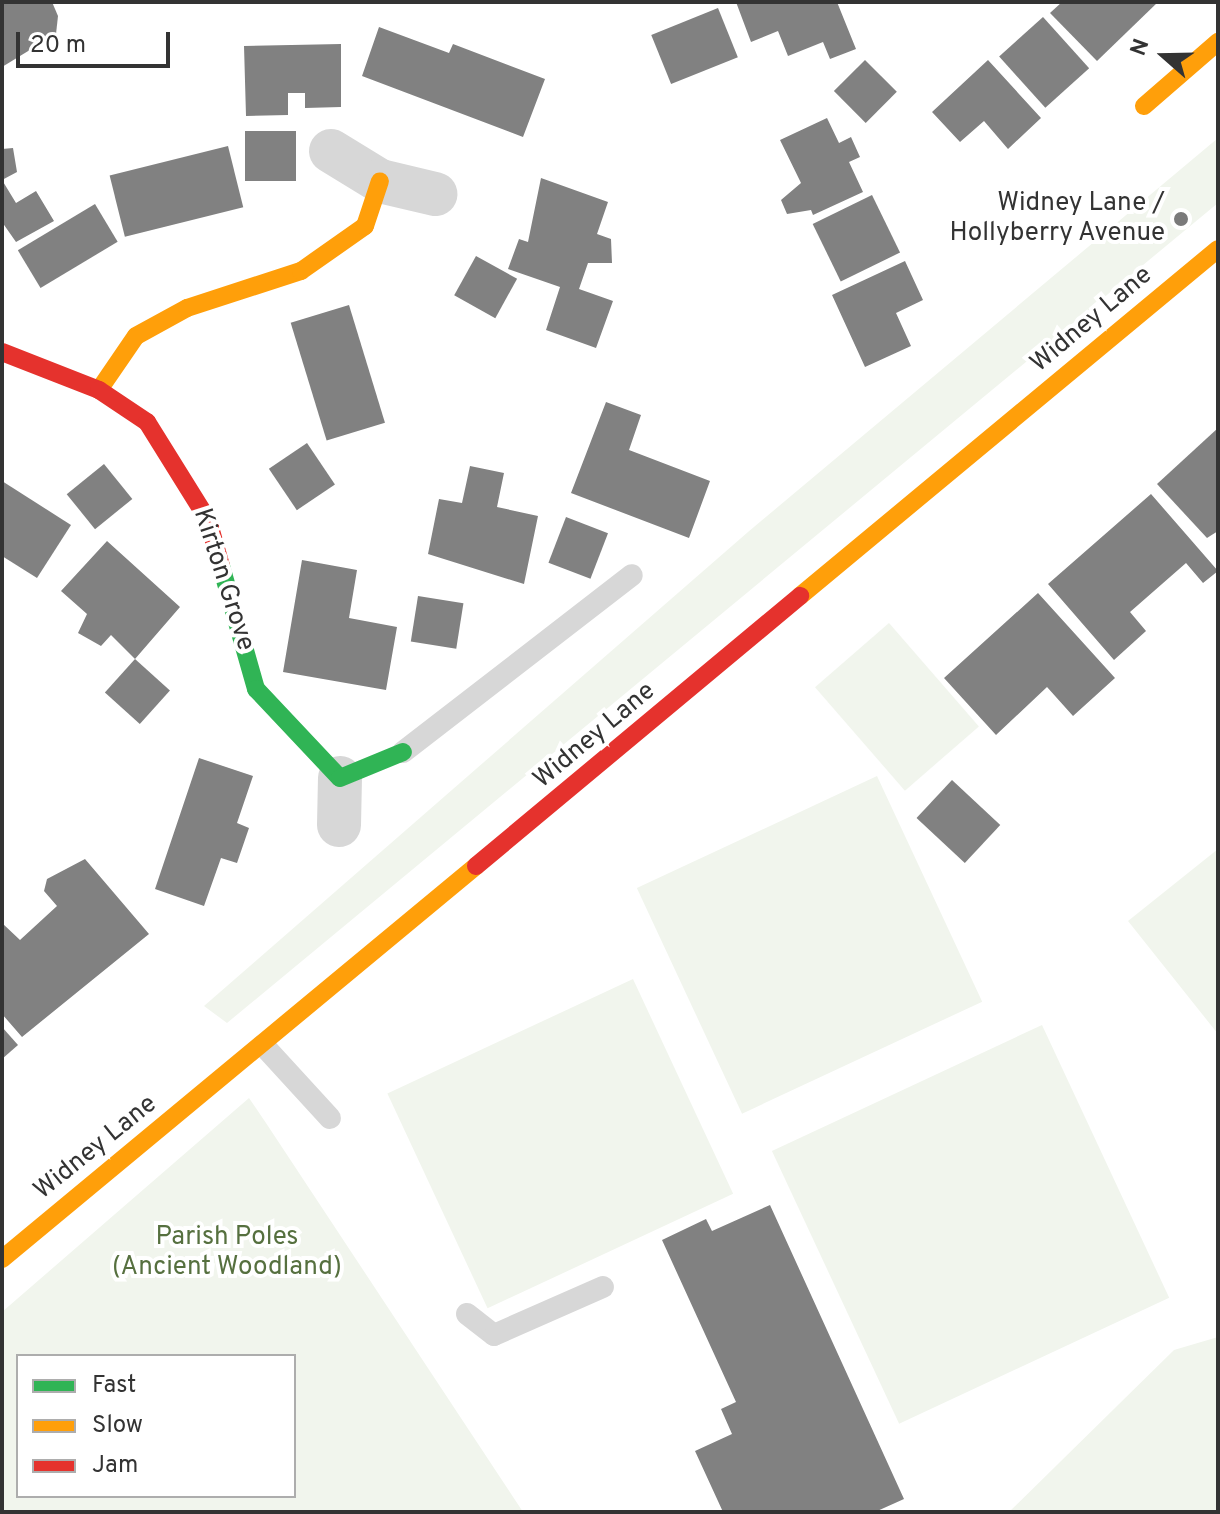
<!DOCTYPE html>
<html>
<head>
<meta charset="utf-8">
<style>
	body { margin:0 }
	#map { position:relative; width:1220px; height:1514px; overflow:hidden; background:#fff; font-family:Overpass,sans-serif }
	div>[style] { position:absolute }
	[style*='--x'] { left:calc(var(--x)*1px); top:calc(var(--y)*1px); width:calc(var(--w)*1px); rotate:calc(var(--a)*1deg) }
	.green>* { inset:0; background:#f1f5ed; transform-origin:0 0 }
	.building>* { inset:0; background:#818181; transform-origin:0 0 }
	.lane>* { height:22px; margin:-11px; padding:0 11px; transform-origin:11px; border-radius:11px; background:#d7d7d7 }
	.street>* { height:44px; margin:-22px; padding:0 22px; transform-origin:22px; border-radius:22px; background:#d7d7d7 }
	.fast>* { height:18px; margin:-9px; padding:0 9px; transform-origin:9px; border-radius:9px; background:#30b455 }
	.slow>* { height:18px; margin:-9px; padding:0 9px; transform-origin:9px; border-radius:9px; background:#ff9f0a }
	.jam>* { height:18px; margin:-9px; padding:0 9px; transform-origin:9px; border-radius:9px; background:#e5322d }
	.dots>* { width:22px; height:22px; translate:-50% -50%; box-sizing:border-box; border:4px solid #fff; border-radius:50% }
	span { translate:-50% -50%; white-space:nowrap; text-align:center; line-height:1.15; -webkit-text-stroke:8px #fff; paint-order:stroke }
	.poi-label { font-size:26px; color:#333 }
	.right { translate:-100% -50%; text-align:right }
	.street-label { font-size:26px; color:#333 }
	.park-label { font-size:26px; color:#56703f }
	.frame { position:absolute; inset:0; border:4px solid #333; pointer-events:none }
	.legend { position:absolute; left:16px; top:1354px; width:280px; height:144px; box-sizing:border-box; background:#fff; border:2px solid #adadad; margin:0; padding:10px 14px; list-style:none; font-size:24px; color:#333 }
	.legend li { display:flex; align-items:center; gap:16px; height:40px }
	.legend b { width:40px; border:2px solid #adadad }
	.north { position:absolute; left:1124px; top:16px; width:80px; height:80px; -webkit-text-stroke:6px #fff; paint-order:stroke; rotate:290deg; font-size:22px; font-weight:700; line-height:32px; text-align:center; color:#333 }
	.north::after { content:''; display:block; margin:auto; width:28px; height:36px; background:#333; clip-path:polygon(50% 0,100% 100%,50% 72%,0 100%) }
	.scale { position:absolute; left:16px; top:32px; width:154px; height:36px; box-sizing:border-box; border:4px solid #333; border-top:0; padding-left:10px; font-size:24px; line-height:28px; white-space:nowrap; color:#333; -webkit-text-stroke:6px #fff; paint-order:stroke }
</style>
</head>
<body>
<div id="map">
	<div class="green">
		<div style="clip-path:polygon(1218px 138px,1218px 203px,227px 1023px,204px 1006px,748px 532px)"></div>
		<div style="left:889px;top:623px;width:137px;height:98px;rotate:49deg"></div>
		<div style="left:877px;top:776px;width:249px;height:265px;rotate:65deg"></div>
		<div style="clip-path:polygon(1218px 849px,1218px 1034px,1128px 921px)"></div>
		<div style="left:633px;top:979px;width:237px;height:271px;rotate:65deg"></div>
		<div style="left:1042px;top:1025px;width:301px;height:298px;rotate:65deg"></div>
		<div style="clip-path:polygon(evenodd,249px 1098px,266px 1123px,523px 1512px,2px 1512px,2px 1312px,249px 1098px,294px 1356px,294px 1496px,18px 1496px,18px 1356px,294px 1356px)"></div>
		<div style="clip-path:polygon(1218px 1337px,1218px 1512px,1009px 1512px,1174px 1350px)"></div>
	</div>
	<div class="building">
		<div style="clip-path:polygon(2px 2px,52px 2px,58px 16px,56px 34px,2px 67px)"></div>
		<div style="clip-path:polygon(736px 2px,837px 2px,856px 49px,830px 59px,823px 42px,788px 56px,778px 31px,751px 42px)"></div>
		<div style="clip-path:polygon(1062px 2px,1158px 2px,1097px 61px,1050px 13px)"></div>
		<div style="left:718px;top:8px;width:53px;height:72px;rotate:68deg"></div>
		<div style="left:1043px;top:17px;width:69px;height:59px;rotate:48deg"></div>
		<div style="clip-path:polygon(379px 27px,449px 53px,453px 44px,545px 79px,523px 137px,362px 76px)"></div>
		<div style="clip-path:polygon(341px 44px,341px 107px,305px 108px,305px 93px,288px 93px,288px 115px,246px 116px,244px 46px)"></div>
		<div style="left:865px;top:60px;width:45px;height:44px;rotate:45deg"></div>
		<div style="clip-path:polygon(988px 60px,1041px 118px,1008px 149px,984px 121px,960px 142px,932px 112px)"></div>
		<div style="clip-path:polygon(827px 118px,839px 143px,851px 137px,860px 157px,849px 162px,863px 192px,813px 215px,811px 210px,787px 214px,781px 200px,801px 183px,780px 140px)"></div>
		<div style="left:245px;top:131px;width:51px;height:50px"></div>
		<div style="left:228px;top:146px;width:63px;height:122px;rotate:76deg"></div>
		<div style="clip-path:polygon(13px 148px,17px 172px,2px 180px,16px 203px,36px 191px,54px 221px,16px 242px,2px 222px,2px 149px)"></div>
		<div style="clip-path:polygon(541px 178px,608px 202px,597px 234px,611px 239px,612px 263px,588px 263px,579px 289px,613px 301px,596px 348px,546px 330px,560px 287px,508px 269px,519px 239px,528px 242px)"></div>
		<div style="left:872px;top:195px;width:64px;height:66px;rotate:64deg"></div>
		<div style="left:95px;top:204px;width:44px;height:90px;rotate:59deg"></div>
		<div style="left:476px;top:256px;width:47px;height:45px;rotate:29deg"></div>
		<div style="clip-path:polygon(905px 261px,923px 300px,896px 313px,911px 346px,865px 367px,832px 295px)"></div>
		<div style="left:349px;top:305px;width:123px;height:61px;rotate:73deg"></div>
		<div style="clip-path:polygon(606px 402px,641px 415px,629px 450px,710px 481px,689px 538px,571px 493px)"></div>
		<div style="clip-path:polygon(1218px 428px,1218px 531px,1207px 538px,1157px 484px)"></div>
		<div style="left:307px;top:443px;width:50px;height:46px;rotate:56deg"></div>
		<div style="left:104px;top:464px;width:45px;height:48px;rotate:51deg"></div>
		<div style="clip-path:polygon(470px 466px,504px 473px,497px 507px,538px 516px,524px 584px,428px 554px,439px 499px,462px 503px)"></div>
		<div style="clip-path:polygon(2px 481px,71px 525px,37px 578px,2px 556px)"></div>
		<div style="clip-path:polygon(1151px 494px,1218px 571px,1203px 583px,1186px 563px,1130px 612px,1146px 631px,1114px 660px,1048px 584px)"></div>
		<div style="left:566px;top:517px;width:45px;height:49px;rotate:21deg"></div>
		<div style="clip-path:polygon(107px 541px,180px 607px,135px 659px,111px 635px,101px 646px,78px 633px,87px 614px,61px 591px)"></div>
		<div style="clip-path:polygon(302px 560px,357px 570px,349px 618px,397px 627px,386px 690px,283px 672px)"></div>
		<div style="clip-path:polygon(1038px 593px,1115px 678px,1073px 716px,1047px 687px,996px 735px,944px 678px)"></div>
		<div style="left:418px;top:596px;width:46px;height:46px;rotate:9deg"></div>
		<div style="left:135px;top:659px;width:47px;height:45px;rotate:42deg"></div>
		<div style="clip-path:polygon(199px 758px,253px 776px,237px 823px,249px 828px,237px 863px,221px 858px,204px 906px,155px 889px)"></div>
		<div style="left:952px;top:780px;width:66px;height:52px;rotate:43deg"></div>
		<div style="clip-path:polygon(85px 859px,149px 934px,22px 1037px,2px 1014px,2px 923px,20px 940px,57px 906px,44px 891px,47px 879px)"></div>
		<div style="clip-path:polygon(2px 1027px,18px 1045px,2px 1059px)"></div>
		<div style="clip-path:polygon(770px 1205px,904px 1499px,875px 1512px,723px 1512px,695px 1451px,732px 1434px,721px 1409px,736px 1402px,662px 1240px,706px 1219px,712px 1231px)"></div>
	</div>
	<div class="lane">
		<div style="--x:403;--y:752;--w:289;--a:-37.7"></div>
		<div style="--x:263;--y:1045;--w:99;--a:47.5"></div>
		<div style="--x:467;--y:1314;--w:34;--a:38"></div>
		<div style="--x:494;--y:1335;--w:119;--a:-23.8"></div>
	</div>
	<div class="street">
		<div style="--x:331;--y:151;--w:57;--a:31.5"></div>
		<div style="--x:380;--y:181;--w:57;--a:13.3"></div>
		<div style="--x:339;--y:825;--w:47;--a:-88.8"></div>
	</div>
	<div class="fast">
		<div style="--x:221;--y:566;--w:128;--a:74.1"></div>
		<div style="--x:256;--y:689;--w:122;--a:46.7"></div>
		<div style="--x:340;--y:778;--w:68;--a:-22.4"></div>
	</div>
	<div class="slow">
		<div style="--x:1144;--y:106;--w:98;--a:-40.9"></div>
		<div style="--x:99;--y:390;--w:65;--a:-55.6"></div>
		<div style="--x:136;--y:336;--w:58;--a:-28.8"></div>
		<div style="--x:187;--y:308;--w:120;--a:-18"></div>
		<div style="--x:301;--y:271;--w:78;--a:-35.1"></div>
		<div style="--x:365;--y:226;--w:47;--a:-71.6"></div>
		<div style="--x:800;--y:596;--w:543;--a:-39.7"></div>
		<div style="--x:2;--y:1259;--w:616;--a:-39.66"></div>
	</div>
	<div class="jam">
		<div style="--x:2;--y:352;--w:104;--a:21.4"></div>
		<div style="--x:99;--y:390;--w:58;--a:33.7"></div>
		<div style="--x:147;--y:422;--w:115;--a:58.1"></div>
		<div style="--x:208;--y:520;--w:48;--a:74.2"></div>
		<div style="--x:476;--y:866;--w:422;--a:-39.8"></div>
	</div>
	<div class="dots">
		<div style="left:1181px;top:219px;background:#7a7a7a"></div>
	</div>
	<div class="poi-label">
		<span class="right" style="left:1165px;top:219px">Widney Lane /<br>Hollyberry Avenue</span>
	</div>
	<div class="street-label">
		<span style="left:1092px;top:320px;rotate:-40deg">Widney Lane</span>
		<span style="left:223px;top:580px;rotate:72deg">Kirton Grove</span>
		<span style="left:595px;top:736px;rotate:-40deg">Widney Lane</span>
		<span style="left:96px;top:1148px;rotate:-39deg">Widney Lane</span>
	</div>
	<div class="park-label">
		<span style="left:227px;top:1253px">Parish Poles<br>(Ancient Woodland)</span>
	</div>
	<div class="frame"></div>
	<ul class="legend">
	<li><b style="height:10px;background:#30b455"></b>Fast</li>
	<li><b style="height:10px;background:#ff9f0a"></b>Slow</li>
	<li><b style="height:10px;background:#e5322d"></b>Jam</li>
	</ul>
	<div class="north">N</div>
	<div class="scale">20 m</div>
</div>
</body>
</html>
